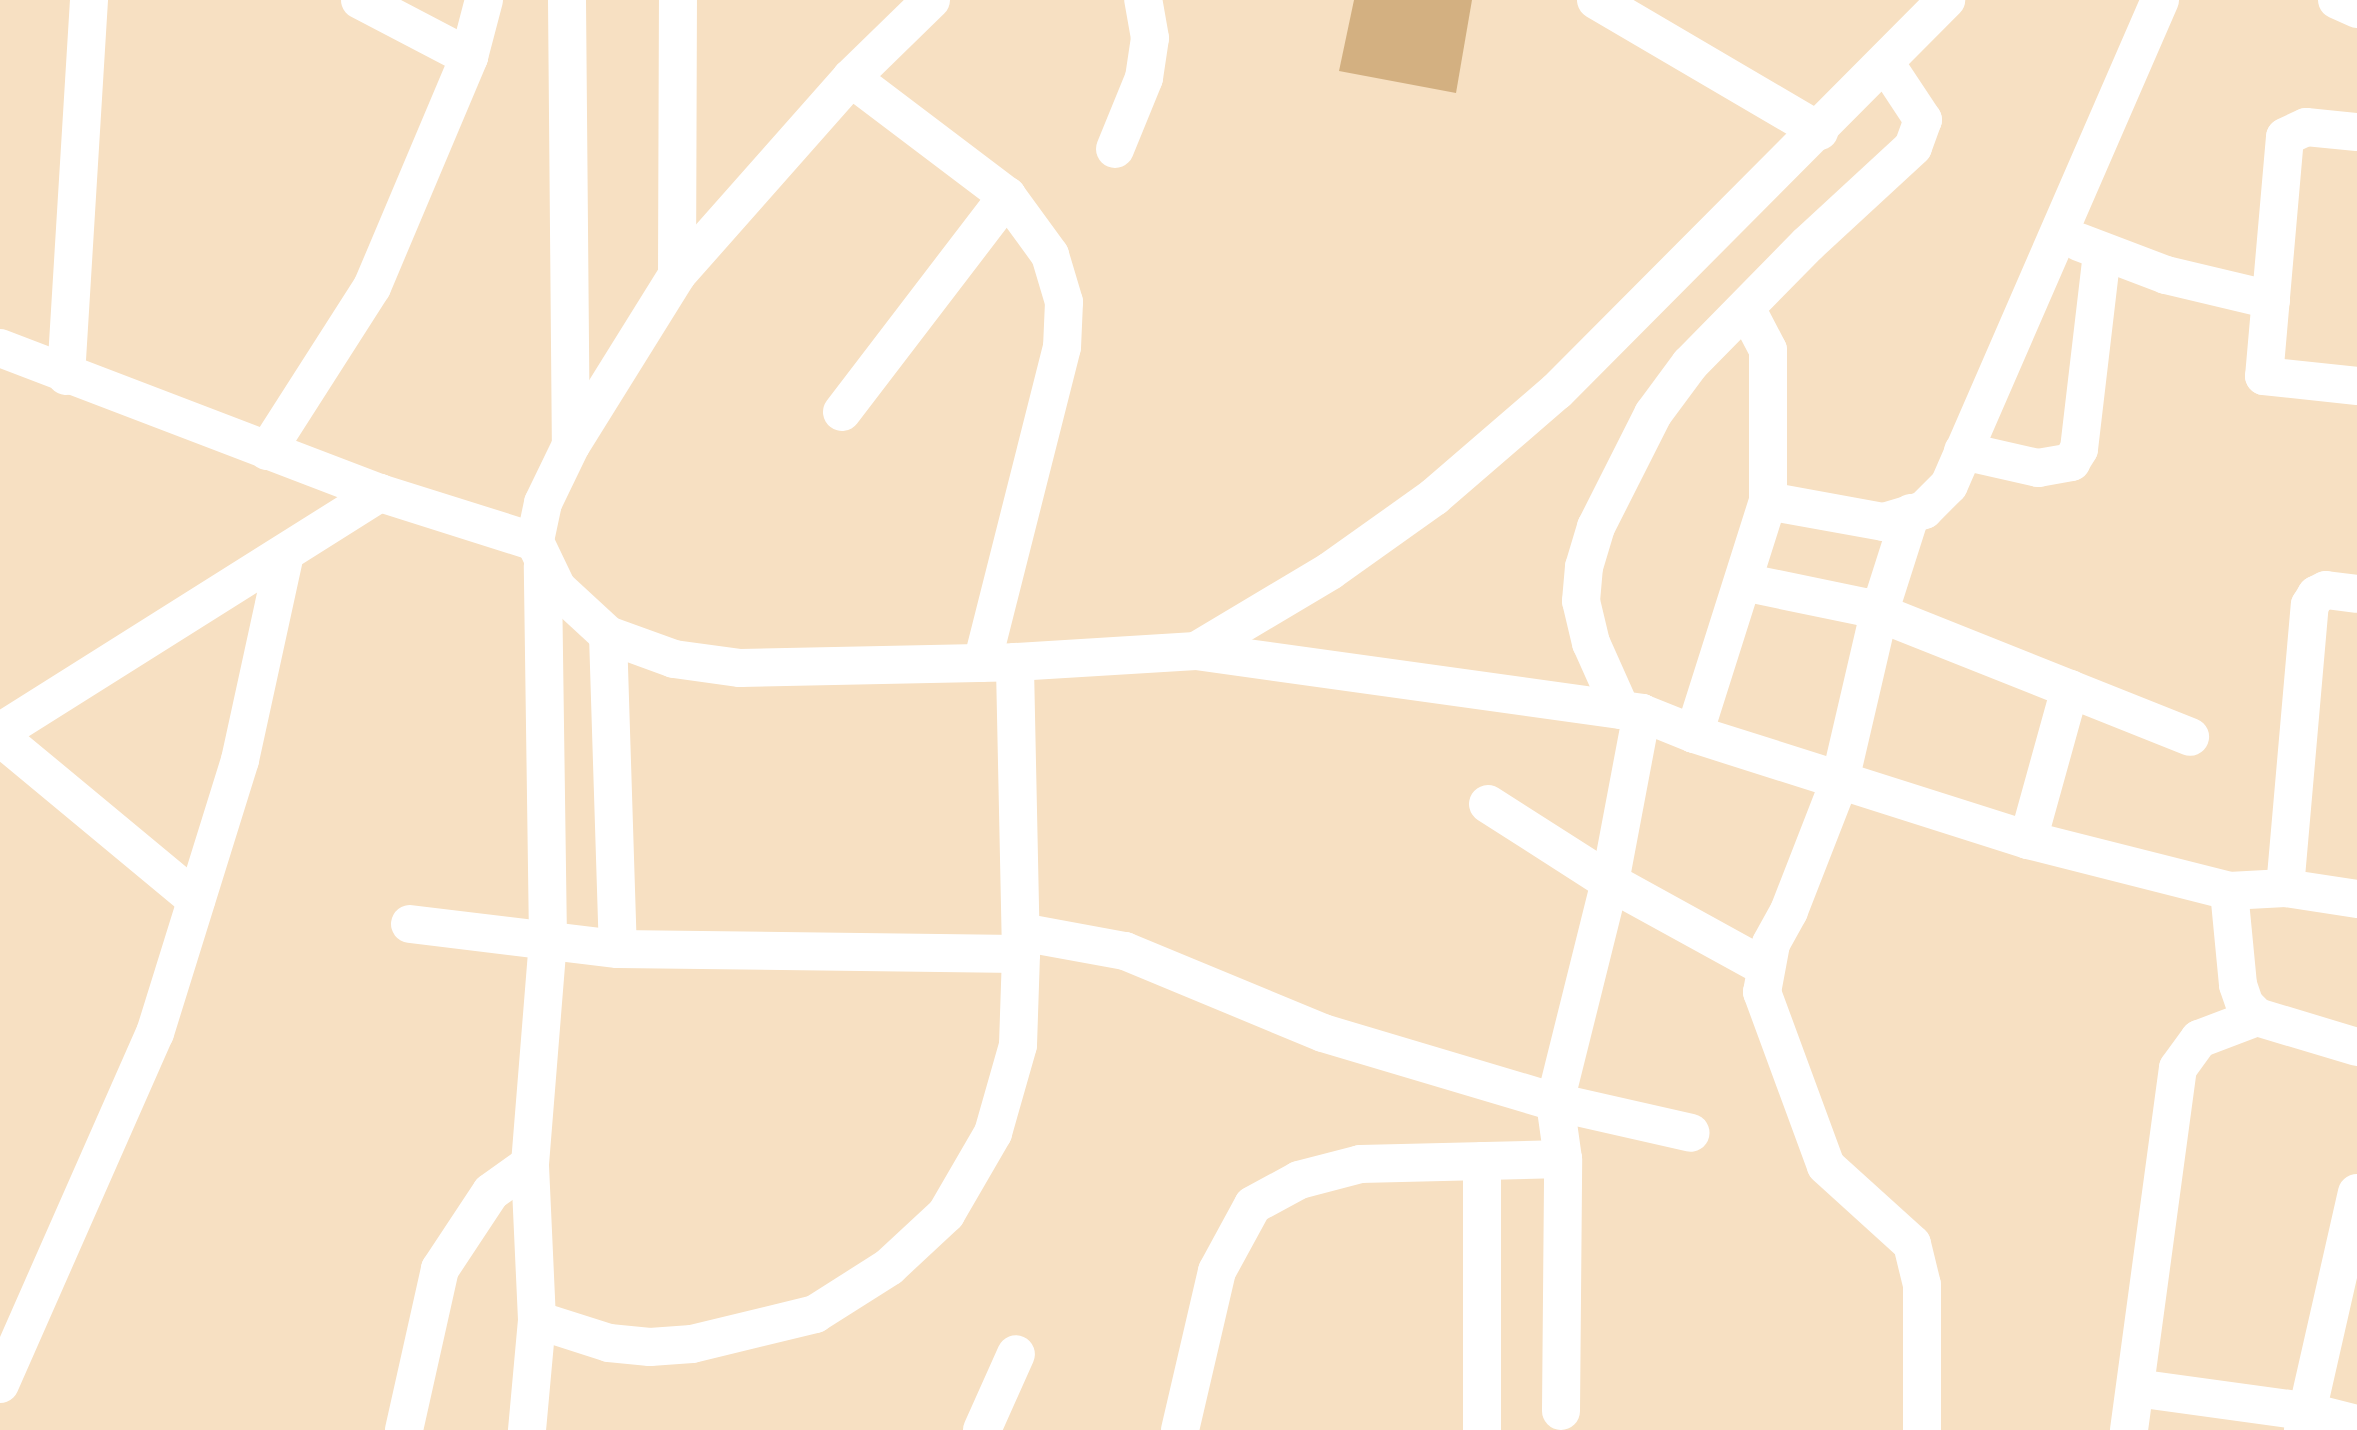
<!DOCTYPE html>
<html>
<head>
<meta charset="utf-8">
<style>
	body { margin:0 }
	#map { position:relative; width:2357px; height:1430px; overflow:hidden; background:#f7e0c2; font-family:Figtree,sans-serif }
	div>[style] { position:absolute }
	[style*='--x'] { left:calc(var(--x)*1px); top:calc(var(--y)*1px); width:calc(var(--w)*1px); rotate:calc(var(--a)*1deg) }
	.building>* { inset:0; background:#d3b081 }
	.minor>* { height:38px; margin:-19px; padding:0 19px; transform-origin:19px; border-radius:19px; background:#fff }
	span { translate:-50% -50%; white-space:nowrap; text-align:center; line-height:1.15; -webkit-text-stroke:6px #fff; paint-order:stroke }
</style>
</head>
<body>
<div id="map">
	<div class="building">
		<div style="clip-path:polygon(1354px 0,1472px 0,1456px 93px,1339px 71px)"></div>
	</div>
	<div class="minor">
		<div style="--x:360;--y:0;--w:123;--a:27.6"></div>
		<div style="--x:567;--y:0;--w:445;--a:89.5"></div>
		<div style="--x:931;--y:0;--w:112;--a:135.7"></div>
		<div style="--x:851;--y:78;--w:263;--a:131.5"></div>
		<div style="--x:677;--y:275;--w:200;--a:121.9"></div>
		<div style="--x:571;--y:445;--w:64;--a:115.8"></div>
		<div style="--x:543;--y:503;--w:40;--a:102"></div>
		<div style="--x:535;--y:542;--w:51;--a:64.4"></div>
		<div style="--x:557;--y:588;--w:69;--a:42.7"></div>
		<div style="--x:608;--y:635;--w:70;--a:20"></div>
		<div style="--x:674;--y:659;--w:67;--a:7.8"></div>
		<div style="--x:740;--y:668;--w:275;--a:-1.2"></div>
		<div style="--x:1015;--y:662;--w:181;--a:-3.5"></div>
		<div style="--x:1196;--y:651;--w:450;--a:7.9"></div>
		<div style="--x:1642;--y:713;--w:56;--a:22"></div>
		<div style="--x:1694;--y:734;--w:350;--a:17.6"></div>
		<div style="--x:2028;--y:840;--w:207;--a:14.2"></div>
		<div style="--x:2229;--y:891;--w:56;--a:-3.1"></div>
		<div style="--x:2285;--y:888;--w:73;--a:8.7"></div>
		<div style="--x:1596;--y:0;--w:259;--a:30.4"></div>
		<div style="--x:2337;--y:0;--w:22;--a:24"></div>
		<div style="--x:851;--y:78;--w:196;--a:37.1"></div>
		<div style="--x:2357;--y:132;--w:51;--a:-174.4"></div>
		<div style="--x:2306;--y:127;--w:23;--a:155"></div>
		<div style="--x:2285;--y:137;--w:240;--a:95"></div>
		<div style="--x:2264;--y:376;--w:94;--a:6.1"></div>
		<div style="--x:1115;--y:149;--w:77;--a:-67.8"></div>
		<div style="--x:1144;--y:78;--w:40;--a:-81.5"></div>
		<div style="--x:1150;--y:38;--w:39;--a:-100"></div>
		<div style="--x:2079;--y:242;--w:93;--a:20.8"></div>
		<div style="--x:2166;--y:275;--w:108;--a:13.4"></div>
		<div style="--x:677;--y:275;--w:275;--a:-89.8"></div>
		<div style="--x:0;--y:348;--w:407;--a:20.9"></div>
		<div style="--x:380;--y:493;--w:163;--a:17.5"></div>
		<div style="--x:66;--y:376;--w:377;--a:-86.5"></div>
		<div style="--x:842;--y:412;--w:272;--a:-52.6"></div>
		<div style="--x:1007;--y:196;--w:73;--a:53.9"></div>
		<div style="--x:1050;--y:255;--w:49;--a:73.4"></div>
		<div style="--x:1064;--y:302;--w:45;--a:92.5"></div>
		<div style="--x:1062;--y:347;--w:326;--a:104.2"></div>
		<div style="--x:267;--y:451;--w:195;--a:-57.4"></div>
		<div style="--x:372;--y:287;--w:250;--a:-67.1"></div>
		<div style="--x:469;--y:57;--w:59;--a:-75.3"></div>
		<div style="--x:1963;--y:451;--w:77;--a:12.8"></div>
		<div style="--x:2038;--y:468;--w:34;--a:-10"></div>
		<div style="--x:2071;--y:462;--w:15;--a:-58"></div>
		<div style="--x:2079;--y:449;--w:196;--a:-83.3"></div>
		<div style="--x:1768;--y:501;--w:118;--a:10.3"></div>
		<div style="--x:1884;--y:522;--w:42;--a:-16.7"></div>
		<div style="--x:1924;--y:510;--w:35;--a:-45"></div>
		<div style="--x:1949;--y:485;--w:529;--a:-66.49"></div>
		<div style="--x:1911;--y:513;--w:105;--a:107.7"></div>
		<div style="--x:1879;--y:613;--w:171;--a:103.1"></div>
		<div style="--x:1840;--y:780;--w:141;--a:111.3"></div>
		<div style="--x:1789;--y:911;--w:38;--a:119"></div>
		<div style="--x:1771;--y:944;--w:49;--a:100.6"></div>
		<div style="--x:1762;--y:992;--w:185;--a:69.8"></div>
		<div style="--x:1826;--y:1166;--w:116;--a:42.2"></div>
		<div style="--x:1912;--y:1244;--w:42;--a:76.3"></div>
		<div style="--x:1922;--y:1285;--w:145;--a:90"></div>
		<div style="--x:1743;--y:582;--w:124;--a:11.7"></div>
		<div style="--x:1864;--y:607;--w:351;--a:21.7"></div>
		<div style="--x:608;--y:635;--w:314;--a:88.2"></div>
		<div style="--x:618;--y:949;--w:403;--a:0.7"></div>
		<div style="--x:1021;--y:954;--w:292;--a:-91.2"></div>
		<div style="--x:1196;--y:651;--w:156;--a:-30.8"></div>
		<div style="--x:1330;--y:571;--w:128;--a:-35.4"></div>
		<div style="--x:1434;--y:497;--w:162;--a:-40.8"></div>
		<div style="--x:1557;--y:391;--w:552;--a:-45.15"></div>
		<div style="--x:1621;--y:710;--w:73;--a:-114.1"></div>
		<div style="--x:1591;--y:643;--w:43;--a:-103.4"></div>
		<div style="--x:1581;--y:601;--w:34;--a:-85"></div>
		<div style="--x:1584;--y:567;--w:42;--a:-73.3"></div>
		<div style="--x:1596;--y:527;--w:127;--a:-63.2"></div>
		<div style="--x:1653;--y:414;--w:62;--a:-53.5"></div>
		<div style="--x:1690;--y:364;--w:168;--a:-45.5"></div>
		<div style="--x:1808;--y:244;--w:143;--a:-42.7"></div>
		<div style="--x:1913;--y:147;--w:29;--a:-70"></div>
		<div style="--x:1923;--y:120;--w:67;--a:-123.5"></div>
		<div style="--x:0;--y:732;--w:449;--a:-32.2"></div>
		<div style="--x:1694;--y:734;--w:244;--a:-72.4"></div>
		<div style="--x:1768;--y:501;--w:151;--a:-90"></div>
		<div style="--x:1768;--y:350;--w:47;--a:-117.6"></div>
		<div style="--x:0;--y:737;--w:255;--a:39.7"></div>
		<div style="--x:1488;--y:804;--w:145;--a:32.6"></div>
		<div style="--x:1610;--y:882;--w:175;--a:28.8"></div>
		<div style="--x:2028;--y:840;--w:157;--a:-74.5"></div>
		<div style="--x:2285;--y:888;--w:284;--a:-85"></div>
		<div style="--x:2310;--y:605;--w:12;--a:-59"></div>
		<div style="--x:2316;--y:595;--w:11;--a:-27"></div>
		<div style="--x:2326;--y:590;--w:31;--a:7"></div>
		<div style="--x:2229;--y:891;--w:94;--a:84.5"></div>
		<div style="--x:2238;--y:985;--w:21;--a:71"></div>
		<div style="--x:2245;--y:1005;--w:17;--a:45"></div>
		<div style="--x:2257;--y:1017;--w:104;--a:16.7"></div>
		<div style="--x:410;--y:924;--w:209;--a:6.9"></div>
		<div style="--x:1021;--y:932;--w:106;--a:10.4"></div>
		<div style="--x:1125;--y:951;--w:214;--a:22.5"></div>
		<div style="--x:1323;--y:1033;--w:242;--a:16.6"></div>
		<div style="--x:1555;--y:1102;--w:139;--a:12.8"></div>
		<div style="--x:537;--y:1320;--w:76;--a:17.7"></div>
		<div style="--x:609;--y:1343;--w:41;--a:5.6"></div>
		<div style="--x:650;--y:1347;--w:42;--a:-4.1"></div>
		<div style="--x:692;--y:1344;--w:127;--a:-13.7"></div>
		<div style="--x:815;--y:1314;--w:88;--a:-32.4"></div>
		<div style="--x:889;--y:1267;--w:78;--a:-42.9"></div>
		<div style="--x:946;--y:1214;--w:94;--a:-59.9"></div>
		<div style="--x:993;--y:1133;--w:91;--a:-74.1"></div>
		<div style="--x:1018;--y:1045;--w:91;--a:-88.1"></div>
		<div style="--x:0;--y:1384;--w:384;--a:-66.2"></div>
		<div style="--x:155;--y:1033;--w:286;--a:-72.7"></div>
		<div style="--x:240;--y:760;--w:211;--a:-77.7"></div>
		<div style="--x:2136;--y:1388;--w:171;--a:7.8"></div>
		<div style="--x:2305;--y:1411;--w:54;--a:14"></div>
		<div style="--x:1561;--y:1411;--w:252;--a:-89.5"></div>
		<div style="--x:1563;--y:1159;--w:58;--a:-98"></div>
		<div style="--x:1555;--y:1102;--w:227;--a:-76"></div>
		<div style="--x:1610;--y:882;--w:172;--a:-79.3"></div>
		<div style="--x:404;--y:1430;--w:165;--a:-77.4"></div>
		<div style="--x:440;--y:1269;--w:92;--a:-56.5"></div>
		<div style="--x:491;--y:1192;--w:48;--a:-35.7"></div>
		<div style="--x:527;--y:1430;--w:110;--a:-84.8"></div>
		<div style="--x:537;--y:1320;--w:156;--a:-92.6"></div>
		<div style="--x:530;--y:1164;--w:225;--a:-85.4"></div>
		<div style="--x:548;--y:940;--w:374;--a:-90.8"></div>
		<div style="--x:982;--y:1430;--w:83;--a:-65.9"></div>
		<div style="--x:1180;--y:1430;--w:163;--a:-76.9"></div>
		<div style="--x:1217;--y:1271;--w:75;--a:-61.4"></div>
		<div style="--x:1253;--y:1205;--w:52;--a:-28.5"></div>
		<div style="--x:1299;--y:1180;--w:63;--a:-14.7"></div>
		<div style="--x:1360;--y:1164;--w:203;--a:-1.4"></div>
		<div style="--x:1482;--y:1430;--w:269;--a:-90"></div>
		<div style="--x:2129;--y:1430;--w:365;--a:-82.3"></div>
		<div style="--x:2178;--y:1068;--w:36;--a:-54"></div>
		<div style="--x:2199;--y:1039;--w:62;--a:-20.8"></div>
		<div style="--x:2303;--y:1430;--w:243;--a:-77.2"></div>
	</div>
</div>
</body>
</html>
